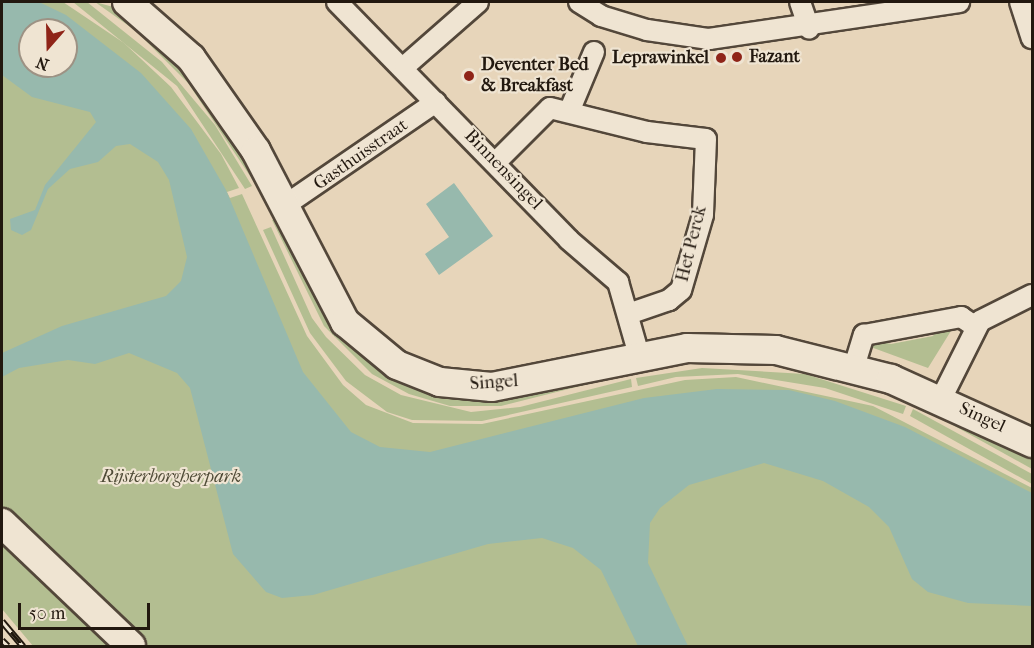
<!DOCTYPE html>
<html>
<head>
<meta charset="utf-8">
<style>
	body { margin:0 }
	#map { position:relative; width:1034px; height:648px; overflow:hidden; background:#e7d5ba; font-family:"IM FELL French Canon",serif }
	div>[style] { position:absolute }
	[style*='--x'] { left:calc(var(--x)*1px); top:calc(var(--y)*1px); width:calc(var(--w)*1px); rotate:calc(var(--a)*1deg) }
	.green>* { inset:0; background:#b3be91 }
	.water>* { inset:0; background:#97b9ad }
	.roads { filter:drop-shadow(2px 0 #53473a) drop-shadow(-2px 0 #53473a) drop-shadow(0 2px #53473a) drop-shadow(0 -2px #53473a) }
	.street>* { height:20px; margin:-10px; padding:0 10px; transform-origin:10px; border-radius:10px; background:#efe4d2 }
	.secondary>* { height:28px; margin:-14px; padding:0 14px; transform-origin:14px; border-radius:14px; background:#efe4d2 }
	.rail>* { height:7px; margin-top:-3.5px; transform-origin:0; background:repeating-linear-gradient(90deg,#efe4d2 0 14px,#22180f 0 28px); box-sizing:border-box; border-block:2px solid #22180f }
	.dots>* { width:16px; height:16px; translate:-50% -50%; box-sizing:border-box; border:3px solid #efe4d2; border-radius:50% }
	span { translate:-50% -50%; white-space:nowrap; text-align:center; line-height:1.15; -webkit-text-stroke:4.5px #efe4d2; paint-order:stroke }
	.poi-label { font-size:18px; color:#22180f; font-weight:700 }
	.left { translate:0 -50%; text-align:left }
	.right { translate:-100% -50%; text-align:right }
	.street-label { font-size:18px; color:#22180f }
	.park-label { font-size:18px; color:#4e4a36; font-style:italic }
	.frame { position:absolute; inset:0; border:3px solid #22180f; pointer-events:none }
	.north { position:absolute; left:18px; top:18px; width:60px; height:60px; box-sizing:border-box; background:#efe4d2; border:2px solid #9d9284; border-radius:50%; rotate:200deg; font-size:16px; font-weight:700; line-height:24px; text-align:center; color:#22180f }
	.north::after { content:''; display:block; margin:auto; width:21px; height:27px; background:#8f2418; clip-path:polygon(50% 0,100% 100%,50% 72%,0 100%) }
	.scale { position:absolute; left:18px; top:603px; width:132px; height:27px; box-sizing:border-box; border:3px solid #22180f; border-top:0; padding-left:8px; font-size:18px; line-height:21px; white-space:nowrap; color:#22180f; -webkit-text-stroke:4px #efe4d2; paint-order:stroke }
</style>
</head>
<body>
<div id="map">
	<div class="green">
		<div style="clip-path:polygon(evenodd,2px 2px,63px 2px,124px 43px,171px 87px,221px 154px,239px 188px,227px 192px,230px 198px,242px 194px,307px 336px,343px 385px,366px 405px,413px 423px,482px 424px,685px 380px,736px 377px,873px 406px,1032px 488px,1032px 646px,33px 646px,2px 609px,2px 2px,30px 30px,66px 30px,66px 66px,30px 66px,30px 30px)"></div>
		<div style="clip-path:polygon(73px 2px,87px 2px,162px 62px,215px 125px,252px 186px,245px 189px,177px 86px)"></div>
		<div style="clip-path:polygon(95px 2px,117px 8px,177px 58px,263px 182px,256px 185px,188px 83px,136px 31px)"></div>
		<div style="clip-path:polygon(280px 217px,396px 374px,636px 372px,501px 406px,450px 406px,409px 394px,372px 374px,324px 326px,272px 220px)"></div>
		<div style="clip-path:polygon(271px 227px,312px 318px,326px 337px,365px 375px,401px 395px,471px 412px,520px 407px,631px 379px,632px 387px,482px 421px,412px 420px,387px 412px,346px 381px,310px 333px,263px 230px)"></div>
		<div style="clip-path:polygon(954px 326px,928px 368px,868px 346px,871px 339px,891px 344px,933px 336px,939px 328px)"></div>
		<div style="clip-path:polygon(702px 368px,805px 374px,906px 406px,903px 414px,825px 388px,738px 374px,676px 377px,638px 386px,636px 378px)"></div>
		<div style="clip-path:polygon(913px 409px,1032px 474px,1032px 484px,910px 416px)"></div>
		<div style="clip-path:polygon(955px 416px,1032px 455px,1032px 469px,951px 424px)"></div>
	</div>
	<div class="water">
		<div style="clip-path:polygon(evenodd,2px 2px,39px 2px,66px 15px,141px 73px,191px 129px,226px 190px,303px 372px,351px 432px,380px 447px,430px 452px,644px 398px,717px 389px,789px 390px,835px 401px,905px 427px,1032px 493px,1032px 606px,968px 603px,928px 592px,912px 579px,889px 527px,869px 507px,823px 481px,764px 463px,689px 485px,660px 508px,650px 523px,648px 563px,688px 646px,638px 646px,601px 570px,573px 548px,542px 538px,488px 544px,313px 595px,282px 598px,266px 592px,233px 554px,190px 388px,177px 373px,129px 353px,95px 364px,68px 360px,19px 368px,2px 377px,2px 353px,62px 326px,166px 296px,181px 281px,187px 257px,169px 180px,158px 162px,130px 144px,116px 146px,98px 162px,70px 169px,48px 189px,31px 230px,22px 235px,11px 230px,10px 219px,35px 210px,45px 185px,96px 122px,90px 112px,32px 97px,2px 75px,2px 2px,30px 30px,66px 30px,66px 66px,30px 66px,30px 30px)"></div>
		<div style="clip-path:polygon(454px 183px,493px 236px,439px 275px,425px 254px,449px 237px,426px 204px)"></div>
	</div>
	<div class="roads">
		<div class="street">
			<div style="--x:337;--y:2;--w:332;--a:45.7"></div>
			<div style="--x:569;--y:240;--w:65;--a:40.6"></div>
			<div style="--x:618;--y:282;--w:76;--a:74"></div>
			<div style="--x:579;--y:2;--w:26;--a:32"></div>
			<div style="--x:601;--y:16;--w:48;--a:16.9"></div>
			<div style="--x:647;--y:30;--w:63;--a:8.3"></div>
			<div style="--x:709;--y:39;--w:253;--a:-8.4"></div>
			<div style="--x:800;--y:2;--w:28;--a:71"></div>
			<div style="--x:1020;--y:2;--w:38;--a:72"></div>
			<div style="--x:405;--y:66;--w:97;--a:-41.2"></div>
			<div style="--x:569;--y:112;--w:65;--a:-67.4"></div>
			<div style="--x:496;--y:162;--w:76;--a:-45"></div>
			<div style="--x:550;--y:108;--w:100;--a:13.9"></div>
			<div style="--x:647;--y:132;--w:59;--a:6.8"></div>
			<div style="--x:706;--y:139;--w:76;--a:92.3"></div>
			<div style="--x:703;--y:215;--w:78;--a:106.3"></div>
			<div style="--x:681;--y:290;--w:16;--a:140"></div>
			<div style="--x:669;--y:300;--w:40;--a:161.1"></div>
			<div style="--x:284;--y:206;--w:184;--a:-34.4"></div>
			<div style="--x:854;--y:367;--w:34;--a:-73"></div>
			<div style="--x:864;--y:335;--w:99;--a:-10.5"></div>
			<div style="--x:961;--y:317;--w:18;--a:34"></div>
			<div style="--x:941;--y:399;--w:87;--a:-63.4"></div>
			<div style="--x:980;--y:321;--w:58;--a:-26.6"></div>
		</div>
		<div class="secondary">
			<div style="--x:127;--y:2;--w:85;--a:41.2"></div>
			<div style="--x:191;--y:58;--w:113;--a:55"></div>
			<div style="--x:256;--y:151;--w:193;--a:62.5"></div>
			<div style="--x:345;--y:322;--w:67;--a:39.6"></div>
			<div style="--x:397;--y:365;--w:46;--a:21.6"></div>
			<div style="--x:440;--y:382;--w:52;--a:5.5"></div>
			<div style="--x:492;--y:387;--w:199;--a:-11.3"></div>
			<div style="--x:687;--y:348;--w:89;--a:1.3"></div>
			<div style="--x:776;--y:350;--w:119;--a:14.2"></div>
			<div style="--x:891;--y:379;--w:155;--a:24.4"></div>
			<div style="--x:2;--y:523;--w:178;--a:43.6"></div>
		</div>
	</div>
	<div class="rail">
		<div style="--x:2;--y:621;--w:33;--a:50"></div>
		<div style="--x:2;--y:640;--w:8;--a:45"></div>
	</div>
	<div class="dots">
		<div style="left:737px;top:57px;background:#8f2418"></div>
		<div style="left:721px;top:58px;background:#8f2418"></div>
		<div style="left:469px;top:76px;background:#8f2418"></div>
	</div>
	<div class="poi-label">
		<span class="left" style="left:749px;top:57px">Fazant</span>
		<span class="right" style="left:709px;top:58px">Leprawinkel</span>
		<span class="left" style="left:481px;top:76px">Deventer Bed<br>&amp; Breakfast</span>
	</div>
	<div class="street-label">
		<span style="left:361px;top:155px;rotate:-35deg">Gasthuisstraat</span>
		<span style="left:503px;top:170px;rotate:46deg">Binnensingel</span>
		<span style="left:692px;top:244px;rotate:-76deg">Het Perck</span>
		<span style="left:494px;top:383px;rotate:-4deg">Singel</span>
		<span style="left:982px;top:418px;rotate:25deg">Singel</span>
	</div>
	<div class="park-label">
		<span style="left:171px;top:477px">Rijsterborgherpark</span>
	</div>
	<div class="frame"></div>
	<div class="north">N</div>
	<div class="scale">50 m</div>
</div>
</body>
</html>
